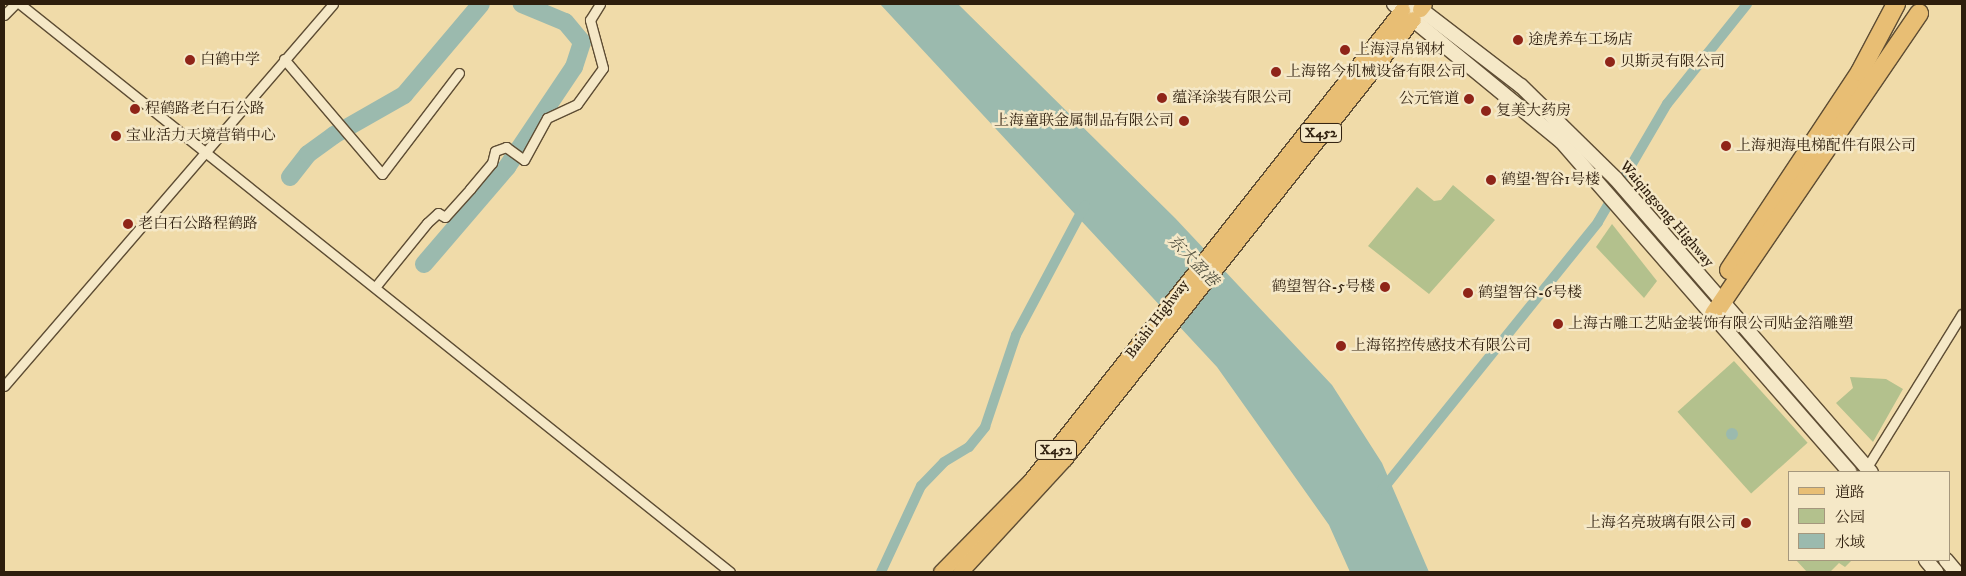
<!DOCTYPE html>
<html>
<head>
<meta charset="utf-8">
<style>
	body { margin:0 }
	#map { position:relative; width:1966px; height:576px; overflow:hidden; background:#f0dba9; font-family:"IM FELL DW Pica","Noto Serif SC",serif }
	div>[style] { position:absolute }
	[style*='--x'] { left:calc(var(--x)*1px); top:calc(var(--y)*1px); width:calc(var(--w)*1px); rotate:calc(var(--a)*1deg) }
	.green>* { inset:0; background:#b3c18d; transform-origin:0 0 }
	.water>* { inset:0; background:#9bbaae }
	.round { border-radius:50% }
	.canal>* { height:10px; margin:-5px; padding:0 5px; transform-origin:5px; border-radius:5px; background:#9bbaae }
	.river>* { height:18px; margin:-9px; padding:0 9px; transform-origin:9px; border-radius:9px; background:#9bbaae }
	.roads { filter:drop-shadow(1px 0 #5e4d34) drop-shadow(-1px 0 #5e4d34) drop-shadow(0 1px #5e4d34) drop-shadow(0 -1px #5e4d34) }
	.minor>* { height:9px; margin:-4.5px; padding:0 4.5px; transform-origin:4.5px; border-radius:4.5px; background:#f5e8c7 }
	.secondary>* { height:14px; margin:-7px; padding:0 7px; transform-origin:7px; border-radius:7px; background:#f5e8c7 }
	.primary>* { height:15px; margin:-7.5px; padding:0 7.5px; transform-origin:7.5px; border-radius:7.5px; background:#e8be74 }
	.motorway>* { height:18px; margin:-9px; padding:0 9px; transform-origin:9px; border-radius:9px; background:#e8be74 }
	.dots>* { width:14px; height:14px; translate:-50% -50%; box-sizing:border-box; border:2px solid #f5e8c7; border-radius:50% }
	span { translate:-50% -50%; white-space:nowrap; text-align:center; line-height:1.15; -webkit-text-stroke:5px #f5e8c7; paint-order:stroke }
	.shield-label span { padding:1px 4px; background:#f5e8c7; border:1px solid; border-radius:4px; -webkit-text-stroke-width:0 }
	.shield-label { font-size:14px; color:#2e1e0d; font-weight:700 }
	.poi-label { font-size:15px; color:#2e1e0d }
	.left { translate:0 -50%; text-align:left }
	.right { translate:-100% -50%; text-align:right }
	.street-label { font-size:15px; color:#2e1e0d }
	.water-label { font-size:16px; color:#4f4d3d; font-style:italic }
	.frame { position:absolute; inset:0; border:5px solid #2e1e0d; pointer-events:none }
	.legend { position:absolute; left:1788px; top:471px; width:162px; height:90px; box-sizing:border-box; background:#f5e8c7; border:1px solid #a5977d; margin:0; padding:6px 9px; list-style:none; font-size:15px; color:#2e1e0d }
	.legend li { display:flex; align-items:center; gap:10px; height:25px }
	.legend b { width:25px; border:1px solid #a5977d }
</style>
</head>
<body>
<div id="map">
	<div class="green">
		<div style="clip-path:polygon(1453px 185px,1495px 220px,1429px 294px,1368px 246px,1417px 187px,1434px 201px,1441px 200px)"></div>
		<div style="clip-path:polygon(1612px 224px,1657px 281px,1644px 298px,1596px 247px)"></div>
		<div style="left:1734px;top:361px;width:110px;height:76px;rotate:48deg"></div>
		<div style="clip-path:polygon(1850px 377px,1886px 379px,1903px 389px,1873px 442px,1836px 403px,1853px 388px)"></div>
		<div style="clip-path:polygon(1796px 560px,1852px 560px,1845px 567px,1839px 563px,1830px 572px,1807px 572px)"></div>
	</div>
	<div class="water">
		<div style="clip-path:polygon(880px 4px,958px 4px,1175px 218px,1332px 385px,1382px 463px,1429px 572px,1350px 572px,1329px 525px,1217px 367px)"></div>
		<div class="round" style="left:1726px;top:428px;width:12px;height:12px"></div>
	</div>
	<div class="canal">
		<div style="--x:1382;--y:490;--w:344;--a:-51.1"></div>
		<div style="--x:1598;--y:222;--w:137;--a:-59.7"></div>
		<div style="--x:1667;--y:104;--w:128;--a:-51.3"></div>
		<div style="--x:881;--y:572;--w:95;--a:-65.1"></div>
		<div style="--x:921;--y:486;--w:33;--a:-46"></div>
		<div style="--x:944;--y:462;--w:29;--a:-31"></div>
		<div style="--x:969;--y:447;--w:26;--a:-51"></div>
		<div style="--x:985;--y:427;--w:97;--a:-71.4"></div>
		<div style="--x:1016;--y:335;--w:147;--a:-62"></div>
	</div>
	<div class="river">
		<div style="--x:290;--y:177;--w:29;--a:-52"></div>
		<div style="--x:308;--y:154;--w:32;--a:-36"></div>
		<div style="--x:334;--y:135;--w:81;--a:-29.7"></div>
		<div style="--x:404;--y:95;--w:119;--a:-49.8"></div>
		<div style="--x:424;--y:264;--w:128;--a:-49.4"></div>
		<div style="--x:507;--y:167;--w:120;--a:-56.2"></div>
		<div style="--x:574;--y:67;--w:26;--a:-72"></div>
		<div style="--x:582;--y:42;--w:26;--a:-130"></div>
		<div style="--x:565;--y:22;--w:47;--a:-157.3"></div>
	</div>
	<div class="roads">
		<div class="minor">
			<div style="--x:20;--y:4;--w:909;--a:38.66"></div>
			<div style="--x:4;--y:15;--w:16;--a:-45"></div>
			<div style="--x:284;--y:59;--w:151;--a:49.6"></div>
			<div style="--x:382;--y:174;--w:127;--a:-52.7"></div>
			<div style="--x:376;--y:286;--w:81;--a:-51"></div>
			<div style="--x:427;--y:223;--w:15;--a:-42"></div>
			<div style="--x:438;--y:213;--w:8;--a:30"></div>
			<div style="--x:445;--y:217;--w:38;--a:-48"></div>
			<div style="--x:470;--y:189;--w:34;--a:-50"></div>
			<div style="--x:492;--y:163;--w:12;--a:-76"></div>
			<div style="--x:495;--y:151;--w:12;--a:-20"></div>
			<div style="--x:506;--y:147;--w:22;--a:36"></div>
			<div style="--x:524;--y:160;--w:48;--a:-61.3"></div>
			<div style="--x:547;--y:118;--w:33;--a:-25"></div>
			<div style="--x:577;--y:104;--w:44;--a:-54.2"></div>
			<div style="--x:603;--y:68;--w:50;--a:-105.2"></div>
			<div style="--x:590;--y:20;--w:19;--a:-58"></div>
			<div style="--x:4;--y:386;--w:504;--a:-49.26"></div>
			<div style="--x:1867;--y:467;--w:180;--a:-58.2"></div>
		</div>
		<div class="secondary">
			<div style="--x:1394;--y:4;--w:216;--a:39.4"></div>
			<div style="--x:1561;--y:141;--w:439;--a:48.9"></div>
			<div style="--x:1414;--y:4;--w:135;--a:37.5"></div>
			<div style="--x:1521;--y:86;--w:132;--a:44.4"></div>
			<div style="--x:1615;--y:178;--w:390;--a:49"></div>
			<div style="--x:1926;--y:560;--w:16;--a:50"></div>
			<div style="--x:1946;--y:560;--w:16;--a:50"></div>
		</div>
		<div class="primary">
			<div style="--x:1420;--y:9;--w:6;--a:-51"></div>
			<div style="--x:941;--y:572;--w:129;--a:-45.6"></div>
			<div style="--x:1031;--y:480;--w:599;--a:-51.71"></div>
			<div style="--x:960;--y:572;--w:155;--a:-47.4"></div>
			<div style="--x:1065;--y:458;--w:560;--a:-51.6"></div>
		</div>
		<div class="motorway">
			<div style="--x:1729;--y:270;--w:237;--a:-56.5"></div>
			<div style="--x:1860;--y:72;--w:77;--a:-62.1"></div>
			<div style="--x:1714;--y:314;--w:364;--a:-55.7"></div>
		</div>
	</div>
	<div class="dots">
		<div style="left:1518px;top:40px;background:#8f2418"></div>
		<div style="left:1345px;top:50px;background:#8f2418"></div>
		<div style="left:190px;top:60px;background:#8f2418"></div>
		<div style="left:1610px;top:62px;background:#8f2418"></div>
		<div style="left:1276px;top:72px;background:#8f2418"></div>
		<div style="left:1162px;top:98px;background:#8f2418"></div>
		<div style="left:1469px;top:99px;background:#8f2418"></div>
		<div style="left:135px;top:109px;background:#8f2418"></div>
		<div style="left:1486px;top:111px;background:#8f2418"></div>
		<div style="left:1184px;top:121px;background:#8f2418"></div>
		<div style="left:116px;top:136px;background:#8f2418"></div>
		<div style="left:1726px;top:146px;background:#8f2418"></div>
		<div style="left:1491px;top:180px;background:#8f2418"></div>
		<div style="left:128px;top:224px;background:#8f2418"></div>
		<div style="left:1385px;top:287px;background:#8f2418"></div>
		<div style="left:1468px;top:293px;background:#8f2418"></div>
		<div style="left:1558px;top:324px;background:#8f2418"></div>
		<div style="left:1341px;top:346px;background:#8f2418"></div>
		<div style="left:1746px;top:523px;background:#8f2418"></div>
	</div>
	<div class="shield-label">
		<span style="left:1321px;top:133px">X452</span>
		<span style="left:1056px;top:450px">X452</span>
	</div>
	<div class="poi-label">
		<span class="left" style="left:1528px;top:40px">途虎养车工场店</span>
		<span class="left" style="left:1355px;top:50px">上海浔帛钢材</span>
		<span class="left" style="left:200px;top:60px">白鹤中学</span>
		<span class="left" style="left:1620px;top:62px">贝斯灵有限公司</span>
		<span class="left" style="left:1286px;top:72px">上海铭今机械设备有限公司</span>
		<span class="left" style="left:1172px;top:98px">蕴泽涂装有限公司</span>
		<span class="right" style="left:1459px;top:99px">公元管道</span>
		<span class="left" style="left:145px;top:109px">程鹤路老白石公路</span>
		<span class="left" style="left:1496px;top:111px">复美大药房</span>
		<span class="right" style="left:1174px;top:121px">上海童联金属制品有限公司</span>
		<span class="left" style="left:126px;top:136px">宝业活力天境营销中心</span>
		<span class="left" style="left:1736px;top:146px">上海昶海电梯配件有限公司</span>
		<span class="left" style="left:1501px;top:180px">鹤望·智谷1号楼</span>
		<span class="left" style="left:138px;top:224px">老白石公路程鹤路</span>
		<span class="right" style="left:1375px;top:287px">鹤望智谷-5号楼</span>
		<span class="left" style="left:1478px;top:293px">鹤望智谷-6号楼</span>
		<span class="left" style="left:1568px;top:324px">上海古雕工艺贴金装饰有限公司贴金箔雕塑</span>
		<span class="left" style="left:1351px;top:346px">上海铭控传感技术有限公司</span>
		<span class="right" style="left:1736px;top:523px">上海名亮玻璃有限公司</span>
	</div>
	<div class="street-label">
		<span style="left:1667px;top:214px;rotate:49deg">Waiqingsong Highway</span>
		<span style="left:1157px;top:319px;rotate:-53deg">Baishi Highway</span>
	</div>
	<div class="water-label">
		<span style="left:1193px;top:261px;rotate:46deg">东大盈港</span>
	</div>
	<div class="frame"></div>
	<ul class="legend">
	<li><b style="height:6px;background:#e8be74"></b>道路</li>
	<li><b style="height:14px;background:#b3c18d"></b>公园</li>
	<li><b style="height:14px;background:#9bbaae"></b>水域</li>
	</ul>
</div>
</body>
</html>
